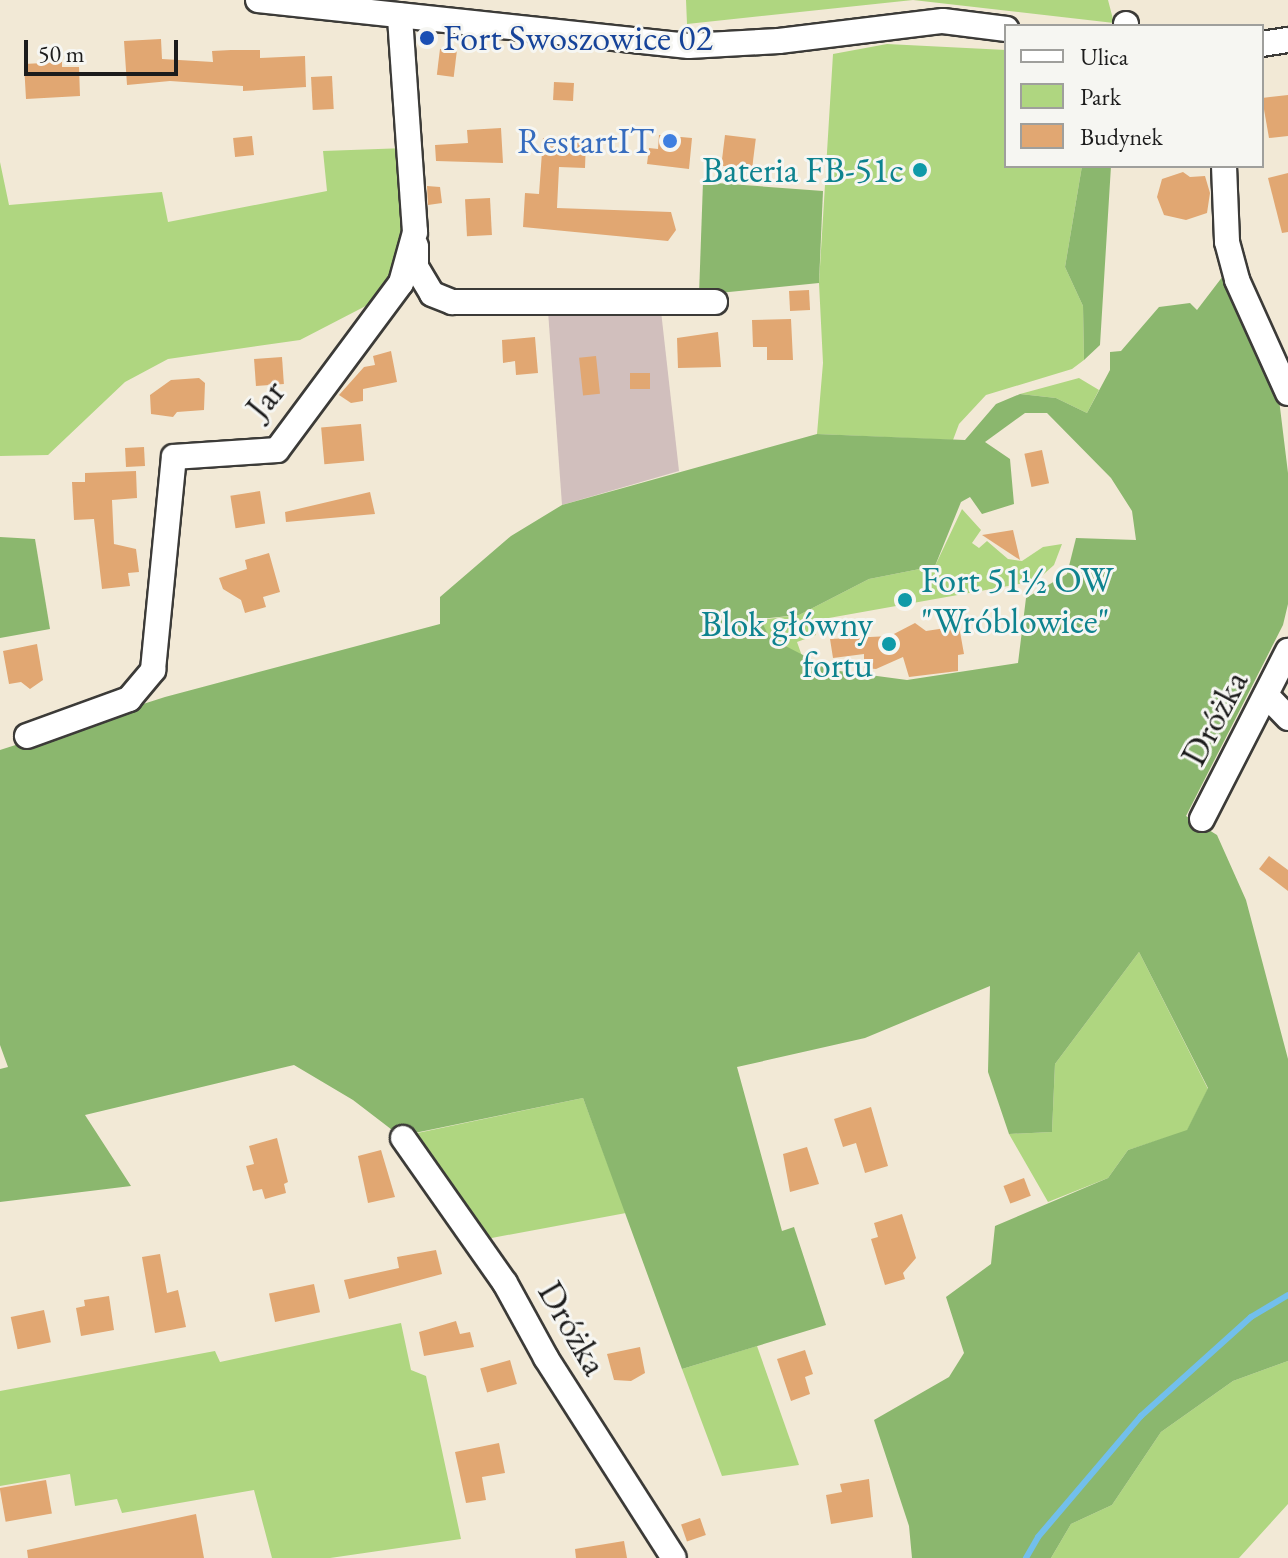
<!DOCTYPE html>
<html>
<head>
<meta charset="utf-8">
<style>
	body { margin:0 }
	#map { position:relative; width:1288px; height:1558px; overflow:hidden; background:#f2e9d6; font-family:"EB Garamond",serif }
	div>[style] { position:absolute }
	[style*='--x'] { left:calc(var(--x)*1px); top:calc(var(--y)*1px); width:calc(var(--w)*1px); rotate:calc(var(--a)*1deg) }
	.industrial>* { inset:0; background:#d1bfbd }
	.green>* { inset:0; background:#afd680 }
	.forest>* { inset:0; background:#8bb76e }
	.stream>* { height:6px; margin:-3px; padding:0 3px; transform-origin:3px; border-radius:3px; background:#72bfec }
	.building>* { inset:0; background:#e1a772; transform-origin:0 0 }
	.roads { filter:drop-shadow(2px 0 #3c3b38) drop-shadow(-2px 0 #3c3b38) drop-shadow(0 2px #3c3b38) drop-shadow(0 -2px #3c3b38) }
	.minor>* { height:24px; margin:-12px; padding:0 12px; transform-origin:12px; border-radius:12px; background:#fff }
	.dots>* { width:22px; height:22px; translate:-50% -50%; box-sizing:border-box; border:4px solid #f6f6f2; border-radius:50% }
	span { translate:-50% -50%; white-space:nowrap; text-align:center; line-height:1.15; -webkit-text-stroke:6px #f6f6f2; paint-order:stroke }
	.transit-label { font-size:36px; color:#164399 }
	.left { translate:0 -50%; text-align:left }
	.shop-label { font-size:36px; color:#366cbe }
	.right { translate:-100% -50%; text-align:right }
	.culture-label { font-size:36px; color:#0d838f }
	.street-label { font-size:36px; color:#1c1c1c }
	.legend { position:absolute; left:1004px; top:24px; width:260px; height:144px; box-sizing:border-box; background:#f6f6f2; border:2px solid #9f9f9c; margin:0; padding:10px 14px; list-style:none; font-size:24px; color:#1c1c1c }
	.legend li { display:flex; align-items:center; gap:16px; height:40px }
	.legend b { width:40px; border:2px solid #9f9f9c }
	.scale { position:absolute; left:24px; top:40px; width:154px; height:36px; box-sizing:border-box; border:4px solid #1c1c1c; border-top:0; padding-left:10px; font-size:24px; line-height:28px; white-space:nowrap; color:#1c1c1c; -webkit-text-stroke:6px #f6f6f2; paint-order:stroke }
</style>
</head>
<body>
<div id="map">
	<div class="industrial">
		<div style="clip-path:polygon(548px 311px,661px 311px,679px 471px,562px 505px)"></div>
	</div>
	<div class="green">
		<div style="clip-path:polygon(686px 0,1108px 0,1114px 23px,913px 0,687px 24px)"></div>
		<div style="clip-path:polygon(887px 44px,1006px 50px,1006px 166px,1082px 166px,1065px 267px,1083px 306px,1084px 360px,1072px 369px,986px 395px,959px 424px,953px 440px,817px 434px,823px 363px,819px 283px,833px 54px)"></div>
		<div style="clip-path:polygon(406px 148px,409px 214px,385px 296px,300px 340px,168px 359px,125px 382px,48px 455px,0 456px,0 162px,9px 205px,162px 192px,168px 222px,327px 191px,323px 151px)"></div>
		<div style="clip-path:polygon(1079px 378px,1099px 390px,1087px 413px,1056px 398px,1020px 394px)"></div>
		<div style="clip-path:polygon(962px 509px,981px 530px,972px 543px,979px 548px,987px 541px,1008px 559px,1022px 561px,1043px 547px,1062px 544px,1054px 565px,1036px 581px,812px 621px,816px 635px,797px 642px,802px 656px,770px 638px,759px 620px,799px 615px,869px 579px,935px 566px)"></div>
		<div style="clip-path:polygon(1139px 952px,1208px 1089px,1187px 1131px,1128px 1150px,1108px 1178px,1048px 1202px,1009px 1134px,1052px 1132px,1055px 1064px)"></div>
		<div style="clip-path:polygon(583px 1098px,626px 1213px,481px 1240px,408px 1135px)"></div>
		<div style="clip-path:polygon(401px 1323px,411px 1370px,426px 1376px,461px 1539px,330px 1558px,272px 1558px,254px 1490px,122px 1513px,117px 1499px,75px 1506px,70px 1474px,0 1486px,0 1391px,215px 1351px,220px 1362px)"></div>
		<div style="clip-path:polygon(757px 1346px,799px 1465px,722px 1476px,682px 1369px)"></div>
		<div style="clip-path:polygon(1288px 1361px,1288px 1504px,1239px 1558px,1051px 1558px,1071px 1524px,1112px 1505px,1161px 1432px,1233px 1381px)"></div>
	</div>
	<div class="forest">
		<div style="clip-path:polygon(1082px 166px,1111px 166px,1100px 345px,1084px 360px,1083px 306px,1065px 267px)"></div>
		<div style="clip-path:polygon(703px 182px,823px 191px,819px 283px,699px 295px)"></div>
		<div style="clip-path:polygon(evenodd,1223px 276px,1277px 383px,1288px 473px,1288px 604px,1283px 625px,1186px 816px,1217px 835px,1246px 900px,1288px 1059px,1288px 1361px,1233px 1381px,1161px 1432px,1112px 1505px,1071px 1524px,1051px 1558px,912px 1558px,909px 1526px,874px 1420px,949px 1377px,964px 1353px,946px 1297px,991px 1264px,995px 1226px,1108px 1178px,1128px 1150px,1187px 1130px,1208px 1088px,1139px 952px,1055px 1064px,1052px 1132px,1009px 1134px,988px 1072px,990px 986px,865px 1038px,737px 1067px,782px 1231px,794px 1227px,826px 1325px,682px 1369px,583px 1098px,400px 1136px,353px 1100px,294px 1065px,85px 1115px,131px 1186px,0 1202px,0 1069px,8px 1067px,0 1045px,0 750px,165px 697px,440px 624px,440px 597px,511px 536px,562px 505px,817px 434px,965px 440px,996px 404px,1020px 394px,1056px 398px,1087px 413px,1110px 370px,1110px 352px,1121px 351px,1159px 307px,1190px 303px,1197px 310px,1223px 276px,1025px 413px,1047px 413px,1111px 478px,1132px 511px,1136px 540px,1076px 538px,1067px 574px,1026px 598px,1018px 663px,907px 680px,832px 670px,770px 638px,760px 619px,799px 615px,869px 579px,935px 566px,961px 502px,970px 497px,982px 514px,1014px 504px,1010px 459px,985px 442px,1025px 413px)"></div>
		<div style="clip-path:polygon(0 537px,35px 539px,50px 629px,0 638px)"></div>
	</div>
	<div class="stream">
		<div style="--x:1026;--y:1558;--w:24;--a:-60"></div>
		<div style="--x:1038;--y:1537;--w:159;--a:-49.6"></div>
		<div style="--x:1141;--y:1416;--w:148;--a:-42"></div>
		<div style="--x:1251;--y:1317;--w:43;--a:-30.7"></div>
	</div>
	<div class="building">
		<div style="clip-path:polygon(161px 39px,162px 59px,213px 62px,212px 51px,231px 50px,260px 50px,260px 58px,305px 56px,306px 87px,243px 91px,243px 86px,170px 81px,127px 85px,124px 41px)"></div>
		<div style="left:440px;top:49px;width:17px;height:26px;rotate:7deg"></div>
		<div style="clip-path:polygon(62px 62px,62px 67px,79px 67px,80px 96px,26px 99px,24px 64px)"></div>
		<div style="left:332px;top:76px;width:33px;height:21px;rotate:87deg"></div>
		<div style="left:554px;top:82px;width:20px;height:18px;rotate:3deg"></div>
		<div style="clip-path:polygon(1288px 95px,1288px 136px,1269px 138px,1262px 98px)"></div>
		<div style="clip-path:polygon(501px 128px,503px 163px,436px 161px,435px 145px,468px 143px,467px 130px)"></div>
		<div style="clip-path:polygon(659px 135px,692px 138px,689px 169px,647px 164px,649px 148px,658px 149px)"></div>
		<div style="left:725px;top:135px;width:31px;height:31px;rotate:7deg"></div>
		<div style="left:252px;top:136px;width:19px;height:19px;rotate:84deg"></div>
		<div style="clip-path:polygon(543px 138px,586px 140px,585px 168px,559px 167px,557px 208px,671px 212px,676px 230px,668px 241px,523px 227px,525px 193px,539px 194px)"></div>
		<div style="clip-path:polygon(1183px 172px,1190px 177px,1205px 176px,1210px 193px,1207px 213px,1186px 220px,1164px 215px,1157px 197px,1162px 179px)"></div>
		<div style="clip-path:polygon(1288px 173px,1288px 232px,1282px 233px,1268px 178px)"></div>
		<div style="clip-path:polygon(427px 186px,440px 187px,442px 203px,428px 205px)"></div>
		<div style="left:490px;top:198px;width:37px;height:25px;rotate:87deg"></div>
		<div style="left:809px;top:290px;width:20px;height:20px;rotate:87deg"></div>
		<div style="clip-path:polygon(791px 319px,793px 360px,767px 360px,767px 347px,753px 347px,752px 320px)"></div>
		<div style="clip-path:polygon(718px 332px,721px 367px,678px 368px,677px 338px)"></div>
		<div style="clip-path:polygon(535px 337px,538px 373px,516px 375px,515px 361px,503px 363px,502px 340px)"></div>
		<div style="clip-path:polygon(391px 351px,397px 382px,363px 389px,363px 401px,351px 403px,339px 395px,364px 367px,375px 365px,373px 356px)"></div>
		<div style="left:596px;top:356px;width:38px;height:17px;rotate:84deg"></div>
		<div style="left:282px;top:357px;width:27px;height:28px;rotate:86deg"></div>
		<div style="left:630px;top:373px;width:20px;height:16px"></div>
		<div style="clip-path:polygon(199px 378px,205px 383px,204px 410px,177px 412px,173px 417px,151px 414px,150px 395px,171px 380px)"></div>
		<div style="left:361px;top:424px;width:37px;height:40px;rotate:85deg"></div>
		<div style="left:144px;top:447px;width:19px;height:19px;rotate:87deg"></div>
		<div style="left:1042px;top:450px;width:34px;height:18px;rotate:78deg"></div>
		<div style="clip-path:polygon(136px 471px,137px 498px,112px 500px,114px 544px,136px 549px,139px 572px,128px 573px,130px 586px,102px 589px,94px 519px,74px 520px,72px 482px,85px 482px,85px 473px)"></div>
		<div style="left:260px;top:491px;width:33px;height:30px;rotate:81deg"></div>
		<div style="clip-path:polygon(370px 492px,375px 514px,286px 522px,285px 512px)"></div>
		<div style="clip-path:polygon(1013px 530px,1020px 560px,982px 535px)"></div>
		<div style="clip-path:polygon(269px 553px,280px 592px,263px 597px,266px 607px,245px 613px,241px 600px,223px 589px,219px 578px,247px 569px,245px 560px)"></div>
		<div style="clip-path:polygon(915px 623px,926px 631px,959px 626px,964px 654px,958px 655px,958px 671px,909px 677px,903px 657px,876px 669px,864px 668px,864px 654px,833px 658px,830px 639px,890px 636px)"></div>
		<div style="clip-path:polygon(37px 644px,43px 680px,30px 689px,21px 682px,9px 684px,3px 651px)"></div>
		<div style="clip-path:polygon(1269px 856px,1288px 870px,1288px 891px,1259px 869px)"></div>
		<div style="clip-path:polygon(871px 1107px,888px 1166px,865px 1173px,856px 1143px,843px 1147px,834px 1119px)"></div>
		<div style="clip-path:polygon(277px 1138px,288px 1182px,284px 1184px,286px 1193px,265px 1199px,262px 1189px,253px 1191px,246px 1166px,254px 1164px,249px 1146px)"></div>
		<div style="clip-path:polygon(807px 1147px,819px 1184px,790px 1192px,783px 1154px)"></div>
		<div style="clip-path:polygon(381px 1150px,395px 1197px,368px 1203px,358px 1156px)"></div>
		<div style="left:1024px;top:1178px;width:19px;height:22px;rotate:69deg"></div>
		<div style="clip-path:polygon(902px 1214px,916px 1258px,903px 1273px,905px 1279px,885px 1285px,871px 1239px,878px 1237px,874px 1223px)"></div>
		<div style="clip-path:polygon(436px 1250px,442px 1274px,349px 1299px,344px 1280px,399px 1268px,397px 1257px)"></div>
		<div style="clip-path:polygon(160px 1254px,167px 1293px,178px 1290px,186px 1327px,155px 1333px,142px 1257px)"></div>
		<div style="left:314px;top:1284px;width:29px;height:46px;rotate:78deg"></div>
		<div style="clip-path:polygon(109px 1296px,114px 1330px,81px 1336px,76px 1308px,85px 1306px,84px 1300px)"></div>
		<div style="left:44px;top:1310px;width:33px;height:34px;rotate:78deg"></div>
		<div style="clip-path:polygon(456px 1321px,460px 1334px,470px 1332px,474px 1347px,424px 1356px,419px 1332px)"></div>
		<div style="clip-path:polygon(640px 1347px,645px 1373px,631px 1381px,614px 1380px,607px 1354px)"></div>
		<div style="clip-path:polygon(805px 1350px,813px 1374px,805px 1377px,810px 1394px,791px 1401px,777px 1359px)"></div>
		<div style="left:510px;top:1360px;width:25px;height:31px;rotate:74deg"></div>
		<div style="clip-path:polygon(499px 1443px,505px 1473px,482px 1477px,486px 1500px,466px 1503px,455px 1452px)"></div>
		<div style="clip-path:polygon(869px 1479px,873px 1517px,831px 1524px,826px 1495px,842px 1492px,840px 1484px)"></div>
		<div style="left:46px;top:1480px;width:34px;height:47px;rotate:80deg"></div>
		<div style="clip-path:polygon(196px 1514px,204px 1558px,28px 1558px,27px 1550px)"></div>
		<div style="left:700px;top:1518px;width:18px;height:20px;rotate:71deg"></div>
		<div style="clip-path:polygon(624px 1541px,627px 1558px,576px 1558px,575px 1549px)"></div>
	</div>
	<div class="roads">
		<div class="minor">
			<div style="--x:258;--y:0;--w:433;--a:6.1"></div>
			<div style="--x:689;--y:46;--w:90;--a:-3.2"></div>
			<div style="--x:779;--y:41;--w:165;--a:-7"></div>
			<div style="--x:943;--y:21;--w:64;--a:7.2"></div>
			<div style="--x:1126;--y:26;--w:2;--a:-90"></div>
			<div style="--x:1262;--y:44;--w:26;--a:-9"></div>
			<div style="--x:1224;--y:166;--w:76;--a:87.7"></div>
			<div style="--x:1227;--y:242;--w:39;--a:75"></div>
			<div style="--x:1237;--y:280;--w:124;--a:65.7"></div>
			<div style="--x:416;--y:246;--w:21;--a:90"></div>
			<div style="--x:416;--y:267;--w:31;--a:59"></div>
			<div style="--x:432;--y:294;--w:22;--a:22"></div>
			<div style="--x:452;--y:302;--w:263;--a:0"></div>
			<div style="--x:1266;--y:695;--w:32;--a:46"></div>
			<div style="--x:27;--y:736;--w:109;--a:-19.9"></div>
			<div style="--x:129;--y:699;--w:38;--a:-50"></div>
			<div style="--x:153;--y:670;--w:214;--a:-84.4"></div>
			<div style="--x:174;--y:457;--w:103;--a:-3.9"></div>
			<div style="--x:277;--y:450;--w:208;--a:-53.4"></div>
			<div style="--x:401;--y:283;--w:53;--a:-74.6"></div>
			<div style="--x:415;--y:232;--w:217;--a:-94"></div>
			<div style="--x:1202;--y:819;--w:189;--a:-62.9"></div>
			<div style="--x:403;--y:1138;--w:177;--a:54.9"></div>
			<div style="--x:505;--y:1283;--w:85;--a:61.3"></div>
			<div style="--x:546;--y:1358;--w:237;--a:57.4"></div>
		</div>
	</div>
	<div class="dots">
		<div style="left:427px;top:38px;background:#1a4fb4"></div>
		<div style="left:670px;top:141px;background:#3f7fe0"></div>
		<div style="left:920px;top:170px;background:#0f9aa8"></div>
		<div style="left:905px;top:600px;background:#0f9aa8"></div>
		<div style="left:889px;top:644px;background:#0f9aa8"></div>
	</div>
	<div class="transit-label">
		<span class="left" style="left:443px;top:38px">Fort Swoszowice 02</span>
	</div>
	<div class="shop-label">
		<span class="right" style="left:654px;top:141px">RestartIT</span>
	</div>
	<div class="culture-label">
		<span class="right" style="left:904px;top:170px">Bateria FB-51c</span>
		<span class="left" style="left:921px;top:600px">Fort 51½ OW<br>"Wróblowice"</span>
		<span class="right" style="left:873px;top:644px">Blok główny<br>fortu</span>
	</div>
	<div class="street-label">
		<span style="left:265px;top:399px;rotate:-51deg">Jar</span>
		<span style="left:1214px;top:718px;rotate:-62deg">Dróżka</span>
		<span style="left:573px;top:1328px;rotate:60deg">Dróżka</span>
	</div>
	<ul class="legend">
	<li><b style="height:10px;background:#fff"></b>Ulica</li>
	<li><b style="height:22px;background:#afd680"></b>Park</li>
	<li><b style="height:22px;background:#e1a772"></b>Budynek</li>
	</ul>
	<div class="scale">50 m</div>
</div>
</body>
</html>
